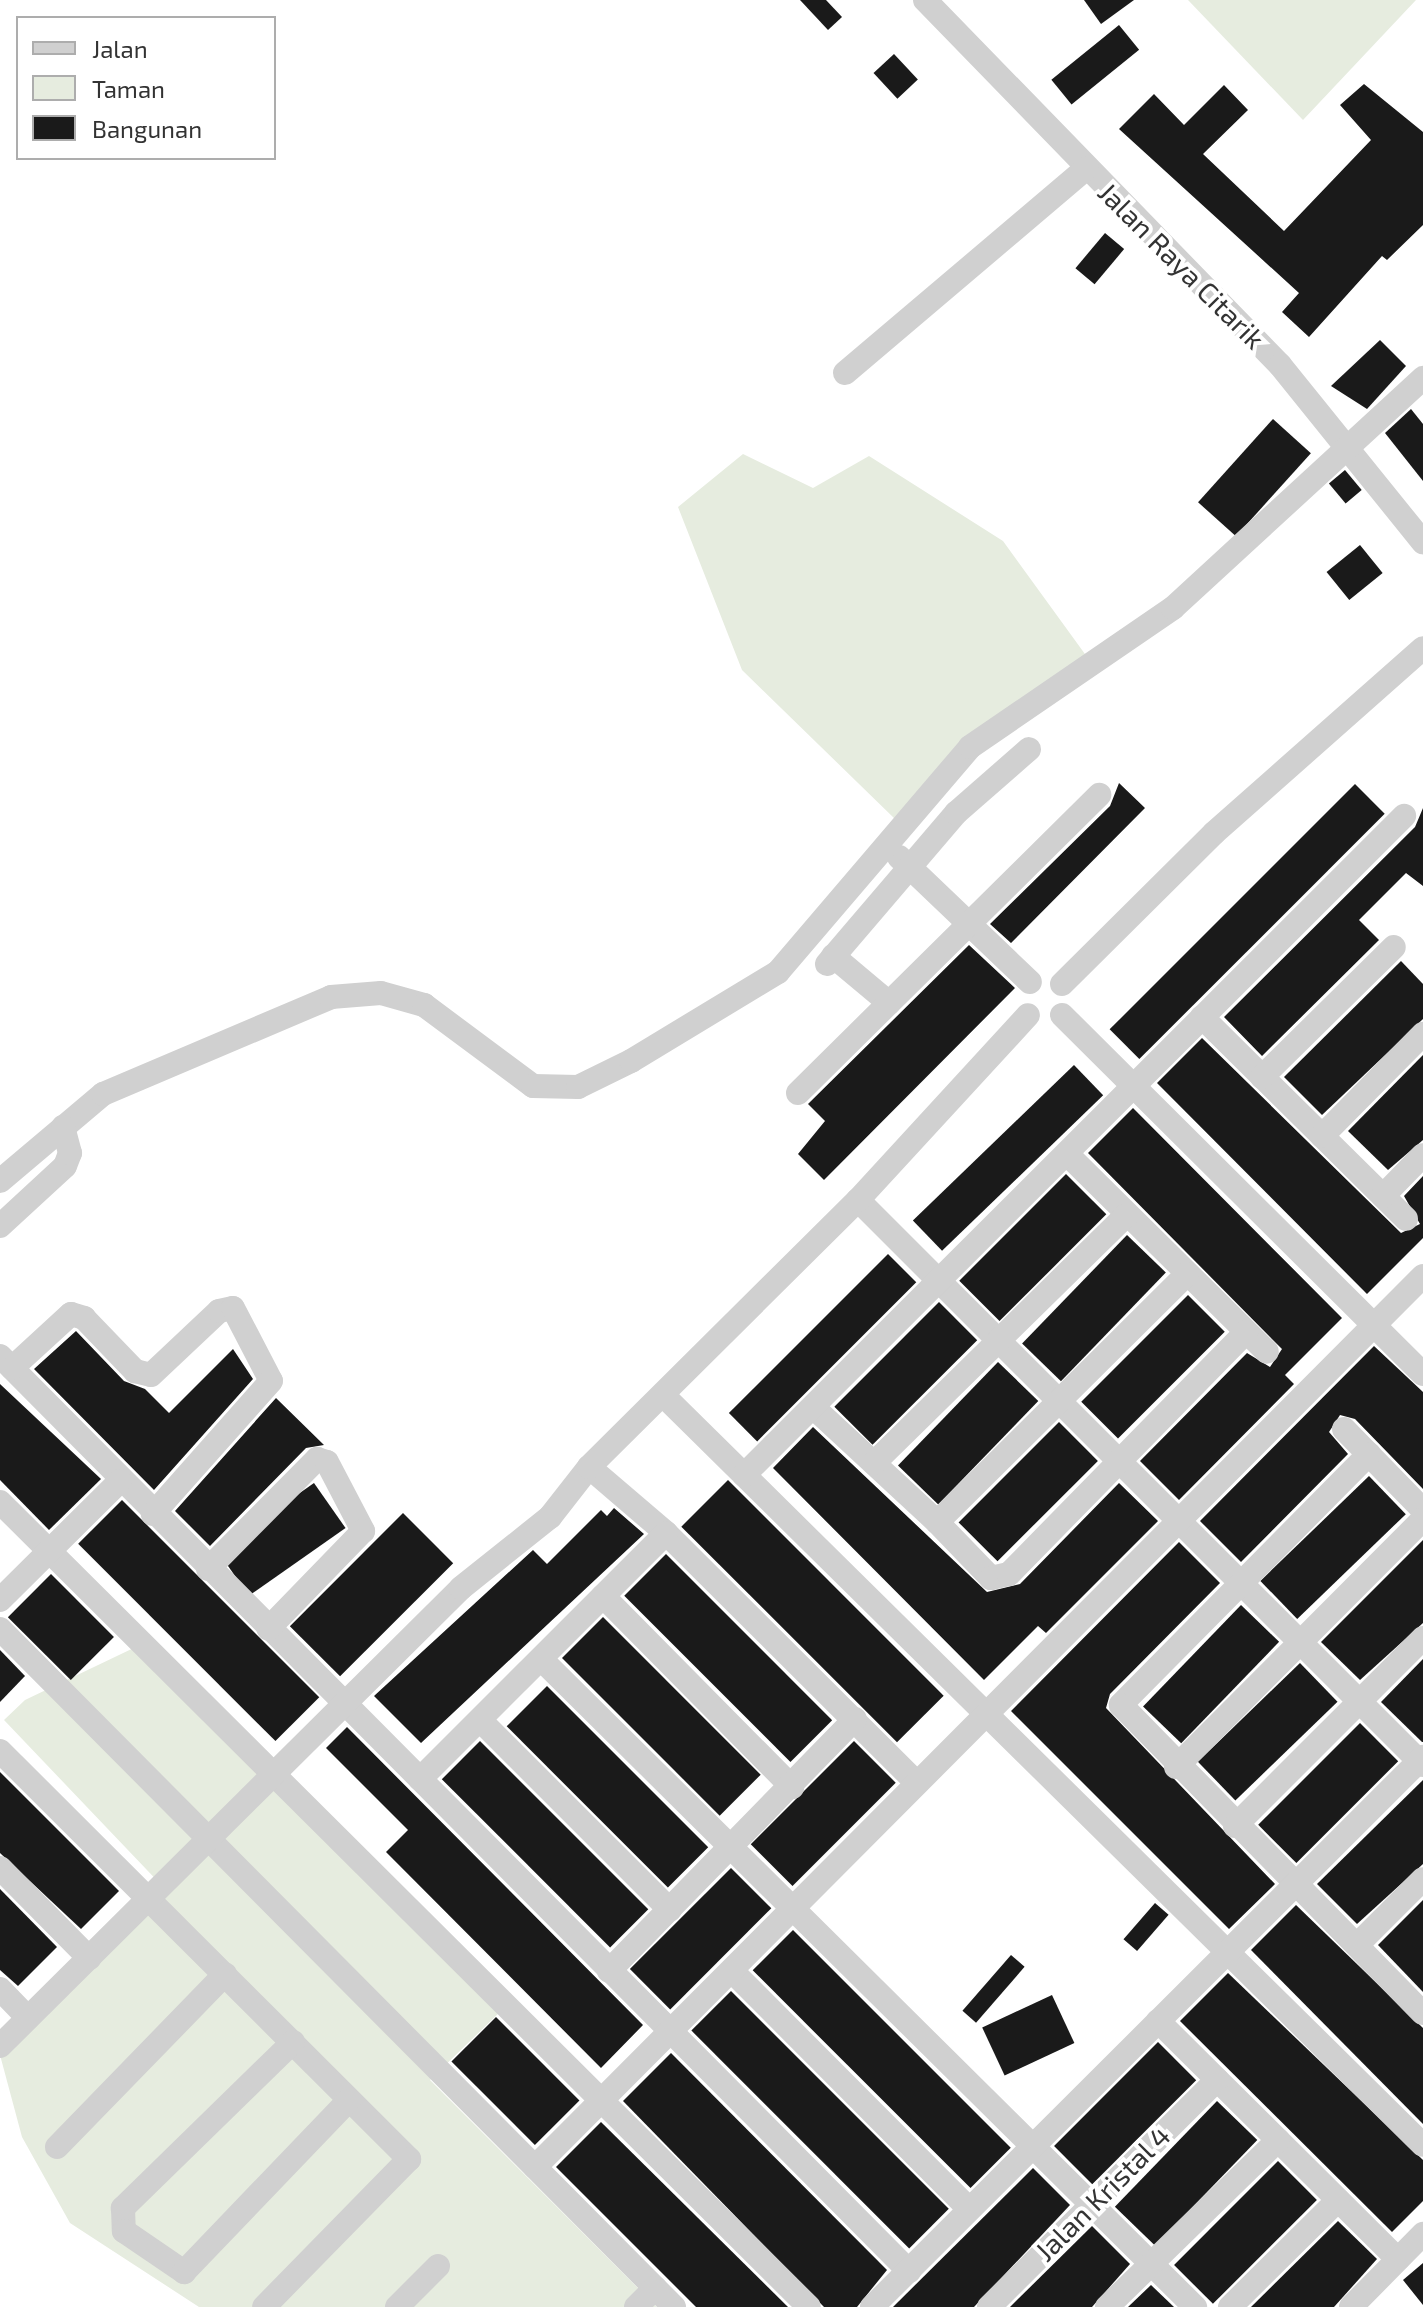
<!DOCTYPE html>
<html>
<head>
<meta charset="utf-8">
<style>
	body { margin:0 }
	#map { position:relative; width:1423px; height:2307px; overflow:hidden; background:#fff; font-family:"Exo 2",sans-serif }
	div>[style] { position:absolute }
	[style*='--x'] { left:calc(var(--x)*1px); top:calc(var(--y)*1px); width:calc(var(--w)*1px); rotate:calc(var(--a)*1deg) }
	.green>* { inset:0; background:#e6ecdf }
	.building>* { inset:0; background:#1a1a1a; transform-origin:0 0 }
	.minor>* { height:24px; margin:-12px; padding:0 12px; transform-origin:12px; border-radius:12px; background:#d0d0d0 }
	span { translate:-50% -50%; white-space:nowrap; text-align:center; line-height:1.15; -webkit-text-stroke:8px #fff; paint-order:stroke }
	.street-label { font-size:28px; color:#333 }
	.legend { position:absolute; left:16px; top:16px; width:260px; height:144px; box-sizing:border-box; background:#fff; border:2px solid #adadad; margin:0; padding:10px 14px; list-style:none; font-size:24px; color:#333 }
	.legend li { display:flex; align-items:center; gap:16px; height:40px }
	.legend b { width:40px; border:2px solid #adadad }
</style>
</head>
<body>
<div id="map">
	<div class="green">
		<div style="clip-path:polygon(1188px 0,1416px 0,1303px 120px)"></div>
		<div style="clip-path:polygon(743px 454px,813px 488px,869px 456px,1003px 541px,1098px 672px,968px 757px,896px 820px,742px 670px,678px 507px)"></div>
		<div style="clip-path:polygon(142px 1644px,504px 2008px,430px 2080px,657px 2307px,199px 2307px,70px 2223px,22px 2137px,0 2055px,167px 1891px,4px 1720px,25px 1700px)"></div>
	</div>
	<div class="building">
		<div style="clip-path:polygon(800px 0,826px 0,842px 17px,828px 30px)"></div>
		<div style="clip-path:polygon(1084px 0,1134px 0,1101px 24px)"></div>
		<div style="left:1119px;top:25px;width:32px;height:87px;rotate:51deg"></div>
		<div style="left:894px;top:54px;width:35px;height:28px;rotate:47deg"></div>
		<div style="clip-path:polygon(1364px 84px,1423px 132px,1423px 225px,1387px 260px,1382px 256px,1309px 337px,1282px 312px,1299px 293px,1119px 129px,1154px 94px,1184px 125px,1224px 85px,1248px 110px,1203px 154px,1284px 231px,1371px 140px,1340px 105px)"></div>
		<div style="left:1105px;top:233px;width:25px;height:46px;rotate:40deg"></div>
		<div style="clip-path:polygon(1380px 340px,1406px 366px,1367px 409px,1331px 386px)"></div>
		<div style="clip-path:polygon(1411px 409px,1423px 424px,1423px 481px,1385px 433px)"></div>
		<div style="left:1273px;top:419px;width:51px;height:112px;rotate:42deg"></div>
		<div style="left:1345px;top:470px;width:26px;height:21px;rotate:50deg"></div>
		<div style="left:1360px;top:545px;width:36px;height:43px;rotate:51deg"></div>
		<div style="clip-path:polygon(1119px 783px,1145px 808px,1011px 943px,990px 924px,1110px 806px)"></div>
		<div style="left:1355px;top:784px;width:42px;height:347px;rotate:45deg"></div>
		<div style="clip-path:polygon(1423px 808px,1423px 886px,1406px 873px,1359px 920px,1379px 940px,1262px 1056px,1224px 1017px,1415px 827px)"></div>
		<div style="clip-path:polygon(969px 945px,1015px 988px,824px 1180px,798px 1154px,825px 1121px,808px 1104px)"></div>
		<div style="clip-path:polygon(1401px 961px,1423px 984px,1423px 1019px,1322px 1115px,1284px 1077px)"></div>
		<div style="clip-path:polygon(1202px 1038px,1401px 1233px,1420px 1224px,1404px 1196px,1423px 1176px,1423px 1238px,1367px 1294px,1157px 1083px)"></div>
		<div style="clip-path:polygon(1423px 1055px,1423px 1140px,1388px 1170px,1348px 1131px)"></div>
		<div style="left:1074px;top:1065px;width:42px;height:224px;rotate:46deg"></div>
		<div style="clip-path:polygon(1133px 1108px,1342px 1318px,1285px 1375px,1294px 1384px,1179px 1500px,1140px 1461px,1247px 1353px,1270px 1367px,1282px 1349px,1088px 1153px)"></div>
		<div style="left:1066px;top:1174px;width:57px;height:151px;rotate:45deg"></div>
		<div style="left:1127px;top:1235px;width:54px;height:151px;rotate:44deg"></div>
		<div style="left:888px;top:1254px;width:40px;height:225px;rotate:45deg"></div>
		<div style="left:1188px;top:1295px;width:52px;height:151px;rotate:45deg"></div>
		<div style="left:939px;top:1302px;width:54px;height:148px;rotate:45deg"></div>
		<div style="clip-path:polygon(76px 1331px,124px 1381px,145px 1389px,169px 1413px,233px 1349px,253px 1379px,154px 1490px,34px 1369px)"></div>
		<div style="clip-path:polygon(1374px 1346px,1423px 1392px,1423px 1489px,1355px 1419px,1340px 1415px,1329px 1432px,1348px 1454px,1241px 1562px,1200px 1521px)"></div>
		<div style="left:998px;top:1362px;width:56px;height:144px;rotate:44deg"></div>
		<div style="clip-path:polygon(0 1384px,101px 1479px,49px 1530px,0 1480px)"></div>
		<div style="clip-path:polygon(276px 1398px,324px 1445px,306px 1448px,210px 1546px,175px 1511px)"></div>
		<div style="left:1059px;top:1422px;width:55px;height:142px;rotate:45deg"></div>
		<div style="clip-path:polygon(813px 1427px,987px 1592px,1020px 1584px,1119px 1483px,1158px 1521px,1046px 1633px,1038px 1626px,984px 1680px,773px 1468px)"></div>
		<div style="left:1369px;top:1476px;width:53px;height:151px;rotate:46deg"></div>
		<div style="left:728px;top:1480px;width:305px;height:66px;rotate:45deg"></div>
		<div style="left:314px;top:1483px;width:55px;height:118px;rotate:55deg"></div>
		<div style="left:122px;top:1500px;width:279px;height:62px;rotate:45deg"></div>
		<div style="clip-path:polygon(614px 1508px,644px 1534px,421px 1743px,374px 1696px,533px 1550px,547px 1564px,601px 1510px,607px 1516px)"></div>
		<div style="left:403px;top:1513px;width:71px;height:160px;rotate:45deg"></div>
		<div style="clip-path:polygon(1423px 1540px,1423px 1623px,1360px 1680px,1321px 1642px)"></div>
		<div style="clip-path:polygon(1179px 1542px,1220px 1583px,1110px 1694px,1106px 1708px,1275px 1884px,1229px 1929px,1011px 1711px)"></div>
		<div style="left:666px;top:1554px;width:235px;height:59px;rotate:45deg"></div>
		<div style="left:51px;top:1574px;width:89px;height:61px;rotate:45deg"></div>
		<div style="left:1241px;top:1605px;width:53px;height:141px;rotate:44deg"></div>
		<div style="left:603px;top:1617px;width:223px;height:58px;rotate:45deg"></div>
		<div style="clip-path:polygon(0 1650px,25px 1676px,0 1702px)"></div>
		<div style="clip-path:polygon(1423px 1659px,1423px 1742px,1422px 1742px,1381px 1702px)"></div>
		<div style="left:1300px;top:1663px;width:54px;height:142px;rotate:46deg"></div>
		<div style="left:547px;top:1686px;width:228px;height:57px;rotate:45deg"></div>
		<div style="left:1360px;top:1723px;width:54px;height:144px;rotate:45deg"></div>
		<div style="clip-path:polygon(347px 1727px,643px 2025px,601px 2068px,386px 1852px,408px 1830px,326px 1748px)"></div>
		<div style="left:480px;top:1741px;width:238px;height:54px;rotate:45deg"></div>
		<div style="left:854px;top:1741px;width:59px;height:146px;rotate:45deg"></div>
		<div style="clip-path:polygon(0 1772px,119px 1891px,81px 1929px,0 1853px)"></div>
		<div style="clip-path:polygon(1423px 1780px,1423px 1864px,1357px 1924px,1317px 1884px)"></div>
		<div style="left:731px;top:1868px;width:57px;height:143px;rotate:45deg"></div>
		<div style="clip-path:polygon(0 1889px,57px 1947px,18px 1986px,0 1970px)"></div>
		<div style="clip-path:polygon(1423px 1900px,1423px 1992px,1378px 1945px)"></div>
		<div style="left:1155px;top:1903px;width:18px;height:48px;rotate:41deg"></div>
		<div style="clip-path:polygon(1296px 1905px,1423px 2028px,1423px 2124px,1251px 1950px)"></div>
		<div style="left:793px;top:1930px;width:308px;height:57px;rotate:45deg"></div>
		<div style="left:1011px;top:1955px;width:18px;height:74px;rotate:41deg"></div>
		<div style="clip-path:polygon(1228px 1973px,1423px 2160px,1423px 2201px,1392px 2232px,1180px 2021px)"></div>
		<div style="left:731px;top:1991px;width:308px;height:56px;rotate:45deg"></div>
		<div style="left:1052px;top:1995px;width:53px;height:77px;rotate:65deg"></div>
		<div style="left:496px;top:2017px;width:118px;height:63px;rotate:45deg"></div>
		<div style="left:1158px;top:2042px;width:54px;height:147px;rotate:45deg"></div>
		<div style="clip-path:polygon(671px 2053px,887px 2270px,857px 2307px,824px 2307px,623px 2101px)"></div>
		<div style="left:1217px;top:2101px;width:56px;height:147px;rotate:44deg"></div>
		<div style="clip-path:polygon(601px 2122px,788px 2307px,696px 2307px,556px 2167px)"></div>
		<div style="left:1278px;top:2161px;width:55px;height:147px;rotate:45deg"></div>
		<div style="clip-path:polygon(1033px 2168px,1070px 2205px,974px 2307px,893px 2307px)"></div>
		<div style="clip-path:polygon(1338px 2221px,1377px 2259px,1334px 2307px,1251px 2307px)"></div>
		<div style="clip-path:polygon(1092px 2226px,1130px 2264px,1092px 2307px,1010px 2307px)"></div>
		<div style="clip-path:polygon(1423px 2263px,1423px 2305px,1403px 2280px)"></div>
		<div style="clip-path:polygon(1151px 2285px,1174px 2307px,1128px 2307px)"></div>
	</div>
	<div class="minor">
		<div style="--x:925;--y:0;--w:509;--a:45.8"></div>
		<div style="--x:1280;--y:365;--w:228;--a:51.1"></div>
		<div style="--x:845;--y:373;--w:317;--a:-40.3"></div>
		<div style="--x:899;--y:857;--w:181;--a:43.7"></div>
		<div style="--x:833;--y:956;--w:73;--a:40"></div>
		<div style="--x:827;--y:964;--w:199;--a:-49.5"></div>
		<div style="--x:956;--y:813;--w:97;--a:-41.2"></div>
		<div style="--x:1062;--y:984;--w:214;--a:-44.8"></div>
		<div style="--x:1214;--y:833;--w:279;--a:-41.5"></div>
		<div style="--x:1062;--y:1015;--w:509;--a:44.84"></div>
		<div style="--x:1202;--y:1017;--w:287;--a:44.7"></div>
		<div style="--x:1262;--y:1077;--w:185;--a:-44.6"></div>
		<div style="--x:798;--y:1093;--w:424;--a:-44.7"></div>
		<div style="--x:1322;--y:1136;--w:144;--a:-45.3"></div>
		<div style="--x:1067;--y:1154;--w:281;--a:44.7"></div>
		<div style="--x:0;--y:1181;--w:135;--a:-40.2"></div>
		<div style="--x:103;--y:1094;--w:248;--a:-23"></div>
		<div style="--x:331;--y:997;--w:50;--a:-4.6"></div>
		<div style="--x:381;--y:993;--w:45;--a:15.6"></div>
		<div style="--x:424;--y:1005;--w:136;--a:36.6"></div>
		<div style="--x:533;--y:1086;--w:45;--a:1.3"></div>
		<div style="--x:578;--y:1087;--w:59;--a:-26.1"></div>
		<div style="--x:631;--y:1061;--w:172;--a:-31.2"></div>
		<div style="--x:778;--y:972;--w:296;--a:-49.5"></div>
		<div style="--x:970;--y:747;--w:246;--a:-34.4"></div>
		<div style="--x:1173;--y:608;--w:340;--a:-42.6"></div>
		<div style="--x:1383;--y:1196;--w:57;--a:-45.7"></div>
		<div style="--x:858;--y:1200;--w:799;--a:45"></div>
		<div style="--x:0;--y:1226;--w:88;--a:-42.7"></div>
		<div style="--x:65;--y:1166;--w:14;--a:-69"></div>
		<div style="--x:70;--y:1153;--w:27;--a:-105"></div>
		<div style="--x:1187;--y:1274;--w:352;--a:135.2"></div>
		<div style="--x:937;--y:1522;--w:78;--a:46"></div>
		<div style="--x:991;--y:1578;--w:18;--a:-13"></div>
		<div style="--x:1009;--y:1574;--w:339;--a:-45.6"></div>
		<div style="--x:0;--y:1356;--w:1290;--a:45.19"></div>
		<div style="--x:12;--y:1368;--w:80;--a:-42.5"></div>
		<div style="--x:71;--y:1314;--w:14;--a:17"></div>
		<div style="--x:84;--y:1318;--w:74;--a:46.1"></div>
		<div style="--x:135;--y:1371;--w:16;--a:14"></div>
		<div style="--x:151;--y:1375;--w:93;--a:-43.3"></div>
		<div style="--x:219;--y:1311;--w:14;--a:-12"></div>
		<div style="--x:233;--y:1308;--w:82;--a:62.5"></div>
		<div style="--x:271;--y:1381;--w:178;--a:131.6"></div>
		<div style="--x:664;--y:1396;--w:1066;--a:44.62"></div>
		<div style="--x:813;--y:1407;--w:169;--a:42.8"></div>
		<div style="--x:1344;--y:1429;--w:113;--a:45.7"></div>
		<div style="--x:1369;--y:1454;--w:353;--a:134.7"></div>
		<div style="--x:1121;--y:1705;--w:431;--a:45.6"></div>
		<div style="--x:874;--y:1463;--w:354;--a:-44.5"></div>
		<div style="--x:589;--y:1467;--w:101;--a:40.6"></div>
		<div style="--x:666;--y:1533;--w:353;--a:44.9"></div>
		<div style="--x:744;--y:1475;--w:933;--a:-44.96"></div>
		<div style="--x:0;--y:1502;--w:1141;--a:44.86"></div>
		<div style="--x:208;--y:1569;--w:155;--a:-45.3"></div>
		<div style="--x:317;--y:1459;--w:10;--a:17"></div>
		<div style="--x:327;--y:1462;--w:78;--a:62.4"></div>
		<div style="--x:363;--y:1531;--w:136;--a:134.1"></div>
		<div style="--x:603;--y:1596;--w:269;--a:45.3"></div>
		<div style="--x:0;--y:1600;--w:169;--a:-44.8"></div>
		<div style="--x:0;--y:1629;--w:956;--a:45.17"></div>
		<div style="--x:541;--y:1659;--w:921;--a:44.74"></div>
		<div style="--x:481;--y:1721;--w:267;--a:45"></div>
		<div style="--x:0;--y:1751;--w:578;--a:44.93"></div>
		<div style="--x:409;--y:2159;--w:207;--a:134.4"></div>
		<div style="--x:1176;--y:1767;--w:350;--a:-45.1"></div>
		<div style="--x:420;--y:1779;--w:348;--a:-45"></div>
		<div style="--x:1235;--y:1826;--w:266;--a:-45"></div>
		<div style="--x:0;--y:1868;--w:127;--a:45.3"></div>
		<div style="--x:1357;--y:1945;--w:93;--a:-45"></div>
		<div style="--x:609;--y:1971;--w:352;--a:-45.7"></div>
		<div style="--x:732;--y:1971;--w:336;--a:45.1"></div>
		<div style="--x:0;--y:1989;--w:40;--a:46"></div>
		<div style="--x:1158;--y:2021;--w:338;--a:44.8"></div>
		<div style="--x:293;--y:2042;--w:238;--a:135.7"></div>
		<div style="--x:123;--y:2208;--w:23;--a:88"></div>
		<div style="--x:124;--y:2231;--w:73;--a:34.3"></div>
		<div style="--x:184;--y:2272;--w:238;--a:-46.2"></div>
		<div style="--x:0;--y:2046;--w:650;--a:-44.81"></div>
		<div style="--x:461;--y:1588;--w:114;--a:-38.6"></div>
		<div style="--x:550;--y:1517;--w:63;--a:-52"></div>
		<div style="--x:589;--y:1467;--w:379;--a:-44.8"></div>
		<div style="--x:858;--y:1200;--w:251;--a:-47.4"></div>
		<div style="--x:57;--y:2147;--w:241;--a:-45.8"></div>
		<div style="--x:535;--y:2167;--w:1258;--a:-45.1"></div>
		<div style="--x:397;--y:2307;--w:58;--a:-45"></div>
		<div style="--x:636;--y:2307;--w:27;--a:-45"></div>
		<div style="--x:872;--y:2307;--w:779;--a:-44.95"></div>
		<div style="--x:989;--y:2307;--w:322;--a:-44.9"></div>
		<div style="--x:1107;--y:2307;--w:239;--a:-44.3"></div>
		<div style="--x:1230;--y:2307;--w:152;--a:-44.7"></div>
		<div style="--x:1351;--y:2307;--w:103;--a:-45.4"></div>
	</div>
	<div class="street-label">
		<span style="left:1182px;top:265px;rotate:45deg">Jalan Raya Citarik</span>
		<span style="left:1102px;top:2193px;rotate:-45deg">Jalan Kristal 4</span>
	</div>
	<ul class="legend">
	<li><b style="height:10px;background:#d0d0d0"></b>Jalan</li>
	<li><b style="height:22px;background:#e6ecdf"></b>Taman</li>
	<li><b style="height:22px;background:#1a1a1a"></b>Bangunan</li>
	</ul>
</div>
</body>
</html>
